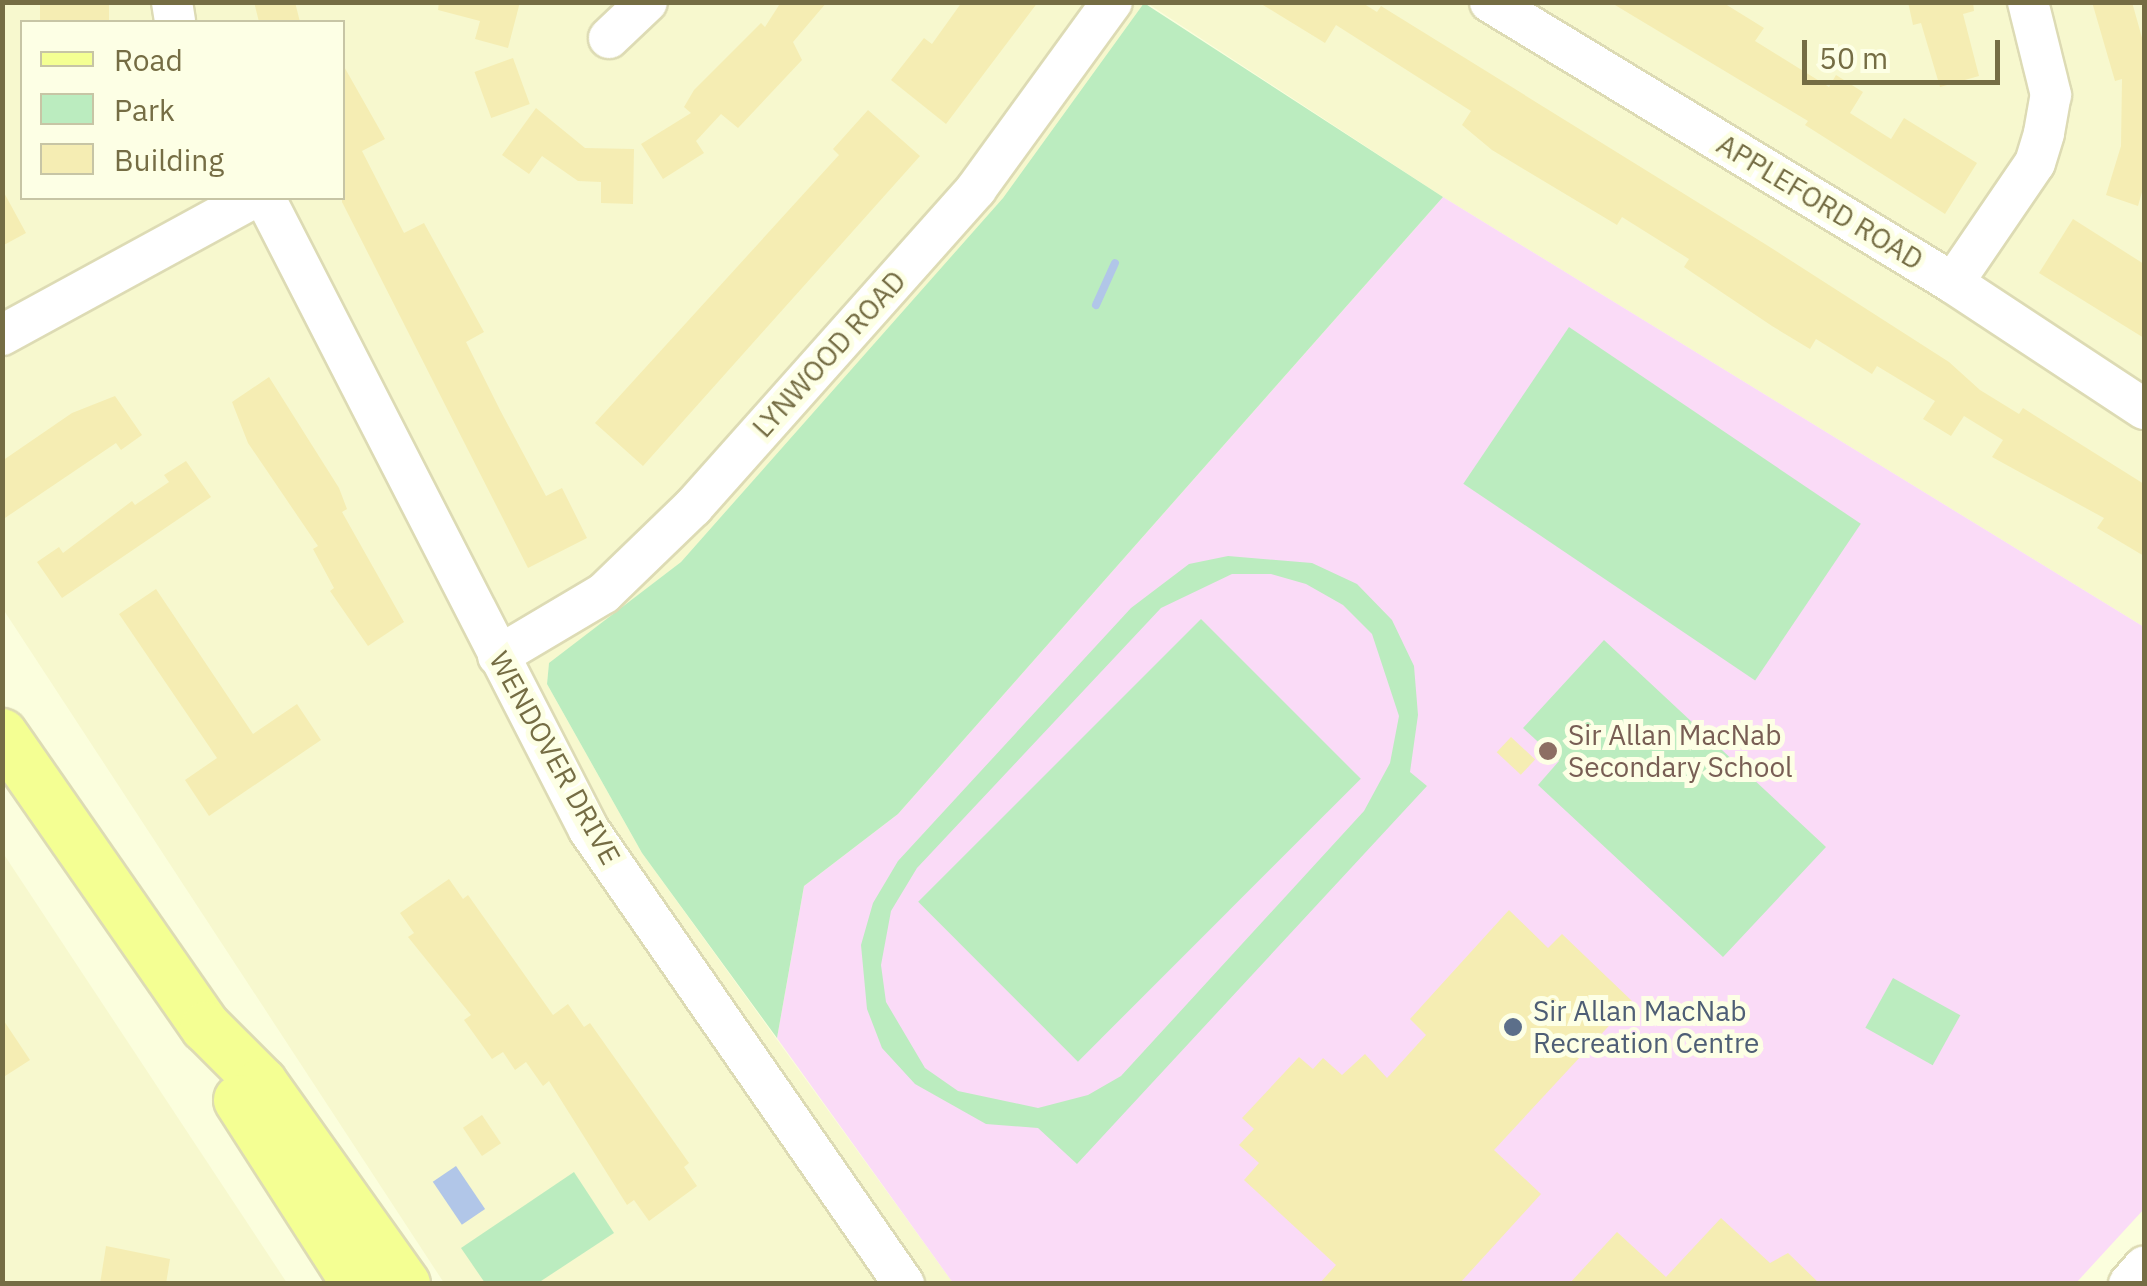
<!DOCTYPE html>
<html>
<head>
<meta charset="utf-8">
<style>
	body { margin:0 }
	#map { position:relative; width:2147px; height:1286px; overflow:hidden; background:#fbfedd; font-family:"IBM Plex Sans",sans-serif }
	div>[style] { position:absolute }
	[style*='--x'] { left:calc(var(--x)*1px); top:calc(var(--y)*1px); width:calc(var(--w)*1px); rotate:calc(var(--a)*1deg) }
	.residential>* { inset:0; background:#f7f8ce }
	.education>* { inset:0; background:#fadbf7 }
	.green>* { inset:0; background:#bbecbf; transform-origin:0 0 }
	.water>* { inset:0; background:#b1c6e8; transform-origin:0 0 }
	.stream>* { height:8px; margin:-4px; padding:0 4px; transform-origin:4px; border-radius:4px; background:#b1c6e8 }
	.building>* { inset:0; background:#f5edb3; transform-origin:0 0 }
	.roads { filter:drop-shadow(2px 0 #dddbb4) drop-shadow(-2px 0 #dddbb4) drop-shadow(0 2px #dddbb4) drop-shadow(0 -2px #dddbb4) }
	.minor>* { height:40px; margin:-20px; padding:0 20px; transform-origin:20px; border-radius:20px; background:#fff }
	.major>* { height:50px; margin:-25px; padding:0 25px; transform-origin:25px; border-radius:25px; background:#f4ff93 }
	.dots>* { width:28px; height:28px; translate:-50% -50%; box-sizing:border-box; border:5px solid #fdffe5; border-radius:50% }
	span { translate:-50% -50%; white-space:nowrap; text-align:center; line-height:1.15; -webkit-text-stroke:10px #fdffe5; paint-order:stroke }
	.street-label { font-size:28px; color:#756d44 }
	.education-label { font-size:28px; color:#785e54 }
	.left { translate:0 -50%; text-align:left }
	.service-label { font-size:28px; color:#4e5e75 }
	.frame { position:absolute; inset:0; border:5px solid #756d44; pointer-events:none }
	.legend { position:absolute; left:20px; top:20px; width:325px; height:180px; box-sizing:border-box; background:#fdffe5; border:2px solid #c7c5a5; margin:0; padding:12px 18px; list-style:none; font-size:30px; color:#756d44 }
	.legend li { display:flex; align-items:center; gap:20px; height:50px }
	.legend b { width:50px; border:2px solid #c7c5a5 }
	.scale { position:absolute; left:1802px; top:40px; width:198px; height:45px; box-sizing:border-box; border:5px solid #756d44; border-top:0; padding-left:12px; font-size:30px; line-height:35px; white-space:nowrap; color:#756d44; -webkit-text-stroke:8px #fdffe5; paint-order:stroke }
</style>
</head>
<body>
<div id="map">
	<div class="residential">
		<div style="clip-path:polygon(evenodd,2px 3px,1144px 3px,1003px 198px,681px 562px,549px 664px,547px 684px,642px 853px,953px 1283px,444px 1283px,3px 609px,2px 3px,22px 22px,342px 22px,342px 198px,22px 198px,22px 22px)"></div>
		<div style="clip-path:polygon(1147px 3px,2144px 3px,2144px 627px,1443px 197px)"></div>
		<div style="clip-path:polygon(3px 853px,287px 1283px,3px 1283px)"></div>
	</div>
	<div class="education">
		<div style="clip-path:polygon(1443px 197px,2144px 627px,2144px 1209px,2076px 1283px,953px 1283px,777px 1038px,804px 886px,898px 814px)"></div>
	</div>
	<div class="green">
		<div style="clip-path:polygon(1144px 3px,1443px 197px,898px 814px,804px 886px,777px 1038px,642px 853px,547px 684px,549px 663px,681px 562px,1003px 198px)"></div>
		<div style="left:1569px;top:327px;width:352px;height:189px;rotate:34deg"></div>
		<div style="clip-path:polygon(evenodd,1228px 556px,1312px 563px,1357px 584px,1392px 620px,1414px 666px,1418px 715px,1410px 772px,1427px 786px,1077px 1164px,1038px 1128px,986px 1124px,915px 1084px,882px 1048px,867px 1009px,861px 945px,873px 903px,898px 861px,1131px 608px,1189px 564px,1228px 556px,1232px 574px,1271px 574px,1306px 584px,1343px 605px,1372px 634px,1399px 716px,1390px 763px,1364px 811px,1121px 1076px,1088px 1095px,1038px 1108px,958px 1091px,925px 1068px,886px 1002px,881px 965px,891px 911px,917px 868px,1161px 608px,1232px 574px)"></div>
		<div style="left:1201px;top:619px;width:226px;height:400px;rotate:45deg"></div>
		<div style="clip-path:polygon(1604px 640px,1826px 847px,1723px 957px,1538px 785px,1559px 761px,1523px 728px)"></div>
		<div style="left:1893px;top:978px;width:77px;height:57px;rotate:29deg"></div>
		<div style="clip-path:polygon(574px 1172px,614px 1233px,538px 1283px,485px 1283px,461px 1248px)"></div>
	</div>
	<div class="water">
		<div style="left:456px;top:1166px;width:52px;height:28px;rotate:56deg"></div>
	</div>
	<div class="stream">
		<div style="--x:1096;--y:305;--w:46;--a:-65.7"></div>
	</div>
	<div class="building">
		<div style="left:40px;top:2px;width:69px;height:20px"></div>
		<div style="clip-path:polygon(254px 2px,295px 2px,300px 22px,259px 22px)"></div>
		<div style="clip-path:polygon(439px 2px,520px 2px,508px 48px,475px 39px,480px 21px,438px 10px)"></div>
		<div style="clip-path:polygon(781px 2px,827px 2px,793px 42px,802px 60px,738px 128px,721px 114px,696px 141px,704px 153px,663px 179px,641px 144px,691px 113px,684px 107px,694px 90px,761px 23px,765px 27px)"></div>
		<div style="clip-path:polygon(962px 2px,1038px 2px,946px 124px,891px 80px,924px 38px,932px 44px)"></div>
		<div style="clip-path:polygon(1258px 2px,1361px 2px,1377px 12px,1381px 6px,1765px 244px,1949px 362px,1980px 390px,2019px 414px,2023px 408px,2144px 484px,2144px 556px,2097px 528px,2104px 518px,1992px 457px,2003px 440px,1964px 416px,1951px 436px,1923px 419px,1935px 401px,1877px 366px,1872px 374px,1816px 339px,1810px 349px,1772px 326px,1684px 267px,1689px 259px,1622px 217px,1617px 225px,1492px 150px,1462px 125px,1471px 111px,1336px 25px,1325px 43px)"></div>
		<div style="clip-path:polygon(1610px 2px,1722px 2px,1764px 28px,1755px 41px,1829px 87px,1836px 75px,1863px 92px,1850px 113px,1891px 139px,1904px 118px,1977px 163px,1945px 214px,1805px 125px,1808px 121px)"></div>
		<div style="clip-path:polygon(1908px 2px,1973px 2px,1974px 11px,1963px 14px,1979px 76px,1940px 87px,1921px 23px,1913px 25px)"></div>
		<div style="clip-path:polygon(2092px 2px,2132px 2px,2144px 45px,2144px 185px,2138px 206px,2106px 195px,2121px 146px,2122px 79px,2115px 81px)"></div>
		<div style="left:513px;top:58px;width:49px;height:41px;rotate:70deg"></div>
		<div style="clip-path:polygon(342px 63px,385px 139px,362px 151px,404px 233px,424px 223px,484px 332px,466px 342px,500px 410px,546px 496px,562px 488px,587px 538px,528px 568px,342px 202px)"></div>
		<div style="clip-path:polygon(536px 108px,585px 148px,634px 149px,633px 204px,601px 203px,601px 182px,578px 181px,542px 156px,529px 174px,502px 155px)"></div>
		<div style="clip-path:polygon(868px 110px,920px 156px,643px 466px,595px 423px,839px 155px,833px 149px)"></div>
		<div style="clip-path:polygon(2px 189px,26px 233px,2px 246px)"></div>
		<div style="clip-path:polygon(2073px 219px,2144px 264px,2144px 338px,2039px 273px)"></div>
		<div style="clip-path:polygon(269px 377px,339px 488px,347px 509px,342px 512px,404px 622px,368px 646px,330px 591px,334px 588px,313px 549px,318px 546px,248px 443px,232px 402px)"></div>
		<div style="clip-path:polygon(115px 396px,142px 435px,121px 450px,116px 443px,2px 520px,2px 461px,72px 413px)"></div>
		<div style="clip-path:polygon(186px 461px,211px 497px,62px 598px,37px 562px,59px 547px,63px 553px,132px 501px,135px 505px,169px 482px,164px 475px)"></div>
		<div style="clip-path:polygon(156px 589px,253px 734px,297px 704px,321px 740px,209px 816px,185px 780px,217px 758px,119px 614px)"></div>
		<div style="left:1511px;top:737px;width:33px;height:21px;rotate:43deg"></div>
		<div style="clip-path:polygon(449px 879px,463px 899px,468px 895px,553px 1015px,568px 1004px,584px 1027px,590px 1023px,689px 1163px,684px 1167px,697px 1186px,649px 1221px,634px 1200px,627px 1205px,549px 1081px,543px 1086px,526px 1062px,515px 1070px,503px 1052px,492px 1059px,464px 1020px,471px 1015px,408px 937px,414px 933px,400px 913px)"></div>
		<div style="clip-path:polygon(1509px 910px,1548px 948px,1562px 934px,1632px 1001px,1494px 1150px,1541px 1194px,1459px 1284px,1319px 1284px,1336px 1265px,1244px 1180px,1259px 1163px,1239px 1145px,1254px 1129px,1242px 1118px,1299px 1057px,1313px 1069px,1323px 1058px,1342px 1075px,1365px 1054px,1387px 1078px,1426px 1035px,1410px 1019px)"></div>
		<div style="clip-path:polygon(2px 1018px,30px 1060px,2px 1078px)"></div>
		<div style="left:482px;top:1115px;width:34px;height:23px;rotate:56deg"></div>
		<div style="clip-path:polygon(1721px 1218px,1770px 1263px,1788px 1253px,1820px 1284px,1569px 1284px,1617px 1232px,1666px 1277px)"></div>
		<div style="clip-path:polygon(106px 1246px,170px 1259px,166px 1284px,100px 1284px)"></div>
	</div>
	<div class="roads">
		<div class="minor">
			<div style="--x:172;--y:2;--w:20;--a:81"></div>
			<div style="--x:1490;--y:2;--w:542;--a:31.25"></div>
			<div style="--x:1953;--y:283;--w:229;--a:33.4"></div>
			<div style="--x:609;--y:38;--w:52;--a:-43.5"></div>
			<div style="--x:265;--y:198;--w:710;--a:62.86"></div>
			<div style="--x:589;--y:830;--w:553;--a:55.25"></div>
			<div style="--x:1953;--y:283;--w:145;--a:-55.7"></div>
			<div style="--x:2035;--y:163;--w:31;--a:-73"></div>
			<div style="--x:2044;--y:133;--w:39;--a:-80"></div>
			<div style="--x:2051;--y:95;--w:96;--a:-103.9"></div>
			<div style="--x:2;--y:335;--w:286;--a:-28.6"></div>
			<div style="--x:498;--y:656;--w:123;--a:-30.7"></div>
			<div style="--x:604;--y:593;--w:124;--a:-44"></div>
			<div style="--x:693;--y:507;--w:426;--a:-48.3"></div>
			<div style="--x:976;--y:189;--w:231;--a:-54"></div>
			<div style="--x:2129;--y:1284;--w:23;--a:-49"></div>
		</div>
		<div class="major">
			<div style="--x:2;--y:734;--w:357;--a:55.2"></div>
			<div style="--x:206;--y:1027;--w:79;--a:45"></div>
			<div style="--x:262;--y:1083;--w:247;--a:54.6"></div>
			<div style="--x:239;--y:1100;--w:219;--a:57.3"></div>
		</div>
	</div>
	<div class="dots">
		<div style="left:1548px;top:751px;background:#8d6e63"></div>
		<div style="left:1513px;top:1027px;background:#5c6f8a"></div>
	</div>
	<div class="street-label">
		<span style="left:1820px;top:202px;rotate:31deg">APPLEFORD ROAD</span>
		<span style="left:829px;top:354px;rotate:-48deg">LYNWOOD ROAD</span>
		<span style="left:555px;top:758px;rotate:61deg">WENDOVER DRIVE</span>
	</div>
	<div class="education-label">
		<span class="left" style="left:1568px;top:751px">Sir Allan MacNab<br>Secondary School</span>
	</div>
	<div class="service-label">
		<span class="left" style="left:1533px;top:1027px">Sir Allan MacNab<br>Recreation Centre</span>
	</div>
	<div class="frame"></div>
	<ul class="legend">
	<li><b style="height:12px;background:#f4ff93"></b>Road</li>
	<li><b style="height:28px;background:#bbecbf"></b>Park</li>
	<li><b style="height:28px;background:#f5edb3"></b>Building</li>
	</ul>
	<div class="scale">50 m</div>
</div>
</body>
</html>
